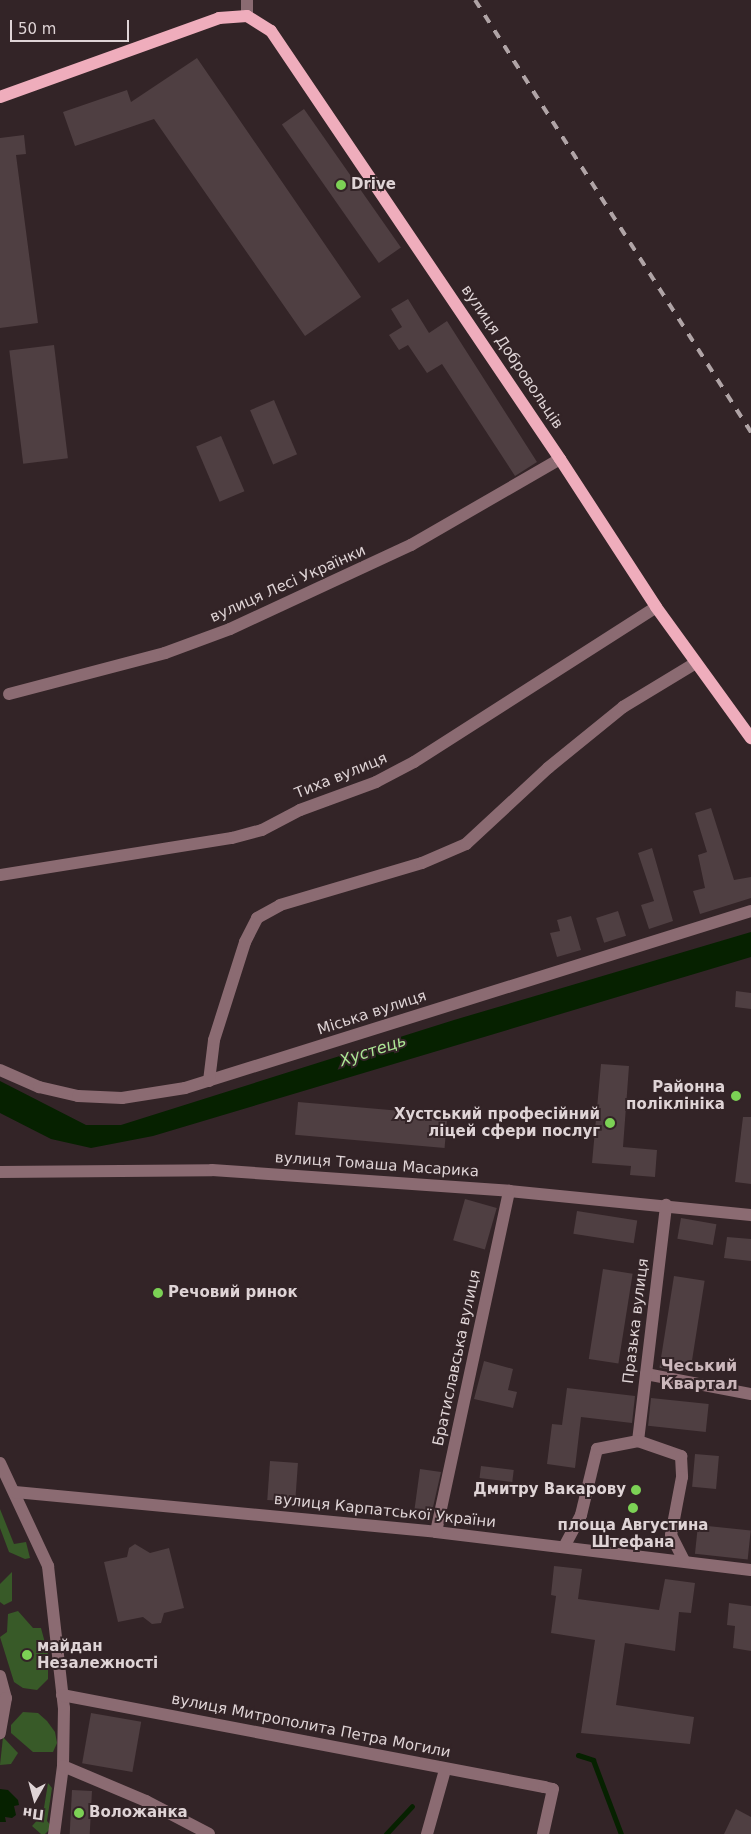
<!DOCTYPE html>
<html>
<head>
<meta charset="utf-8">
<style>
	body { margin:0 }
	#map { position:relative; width:751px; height:1834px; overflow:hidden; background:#332427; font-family:"DejaVu Sans",sans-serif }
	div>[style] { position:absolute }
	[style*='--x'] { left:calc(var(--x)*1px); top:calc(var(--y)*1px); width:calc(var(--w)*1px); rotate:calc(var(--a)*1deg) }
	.green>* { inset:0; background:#385a28 }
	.water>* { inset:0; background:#062100 }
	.stream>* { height:5px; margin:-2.5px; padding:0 2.5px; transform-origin:2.5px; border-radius:2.5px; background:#062100 }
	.building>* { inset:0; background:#4f3f42; transform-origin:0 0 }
	.minor>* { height:12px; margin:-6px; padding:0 6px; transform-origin:6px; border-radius:6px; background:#8b6b72 }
	.major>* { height:12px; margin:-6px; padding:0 6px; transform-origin:6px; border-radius:6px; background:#efadbc }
	.rail>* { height:4px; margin-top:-2px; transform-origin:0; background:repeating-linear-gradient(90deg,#b0a4a6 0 9px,transparent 0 18px) }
	.dots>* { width:14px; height:14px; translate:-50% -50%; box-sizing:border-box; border:2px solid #332427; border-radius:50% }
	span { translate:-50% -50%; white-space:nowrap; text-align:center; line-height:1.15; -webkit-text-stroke:4px #332427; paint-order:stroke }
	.poi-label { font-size:15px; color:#dfd4d6; font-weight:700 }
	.left { translate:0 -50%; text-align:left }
	.right { translate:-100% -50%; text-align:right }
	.street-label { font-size:15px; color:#dfd4d6 }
	.water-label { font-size:16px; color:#ace695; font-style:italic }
	.neighbourhood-label { font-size:16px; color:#ccb8bc; font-weight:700 }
	.north { position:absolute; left:10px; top:1774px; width:50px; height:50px; -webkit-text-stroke:4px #332427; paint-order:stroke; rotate:187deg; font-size:14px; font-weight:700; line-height:20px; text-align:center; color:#dfd4d6 }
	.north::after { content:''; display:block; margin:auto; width:18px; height:22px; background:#dfd4d6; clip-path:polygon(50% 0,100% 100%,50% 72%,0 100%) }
	.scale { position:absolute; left:10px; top:20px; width:119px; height:22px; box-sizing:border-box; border:2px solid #dfd4d6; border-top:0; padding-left:6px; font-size:15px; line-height:18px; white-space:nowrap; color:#dfd4d6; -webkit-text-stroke:4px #332427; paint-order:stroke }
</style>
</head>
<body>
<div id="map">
	<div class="green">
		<div style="clip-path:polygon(0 1509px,14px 1544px,26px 1542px,30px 1558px,25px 1559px,9px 1552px,0 1528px)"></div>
		<div style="clip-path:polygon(12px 1572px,12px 1601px,4px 1605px,0 1602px,0 1584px)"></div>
		<div style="clip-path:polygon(18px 1611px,33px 1628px,41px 1628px,48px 1654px,48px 1679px,37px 1690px,23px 1688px,14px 1682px,0 1637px,7px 1632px,8px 1614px)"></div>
		<div style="clip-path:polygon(23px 1712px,38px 1713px,47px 1721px,55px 1732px,57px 1743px,53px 1752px,33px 1752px,11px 1733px,11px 1725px)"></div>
		<div style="clip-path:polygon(3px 1737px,18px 1753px,11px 1764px,0 1765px)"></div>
		<div style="clip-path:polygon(48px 1783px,52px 1788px,47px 1821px,52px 1827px,45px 1834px,41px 1834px,32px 1826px,43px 1814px)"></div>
	</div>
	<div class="water">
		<div style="clip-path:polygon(751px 932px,751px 957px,153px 1136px,91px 1148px,51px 1139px,0 1113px,0 1081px,86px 1125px,121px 1125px,454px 1020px)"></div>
		<div style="clip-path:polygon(0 1789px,8px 1790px,18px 1800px,19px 1805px,14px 1806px,16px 1815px,12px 1818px,5px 1817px,6px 1822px,0 1822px)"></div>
	</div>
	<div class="stream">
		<div style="--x:578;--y:1755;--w:16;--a:18"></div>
		<div style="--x:593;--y:1760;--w:79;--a:69.3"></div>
		<div style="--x:386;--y:1834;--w:38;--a:-47"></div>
	</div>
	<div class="building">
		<div style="clip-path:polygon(197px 58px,361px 297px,305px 336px,154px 119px,75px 146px,63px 112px,127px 90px,131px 102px)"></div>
		<div style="left:304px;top:109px;width:169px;height:27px;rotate:55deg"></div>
		<div style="clip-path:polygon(24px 135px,26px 154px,16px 155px,38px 323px,0 328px,0 138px)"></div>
		<div style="clip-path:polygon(408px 299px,429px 333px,447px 321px,537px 462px,515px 476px,442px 364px,427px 373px,408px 345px,399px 350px,389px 335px,402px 327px,391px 309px)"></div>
		<div style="left:54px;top:345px;width:114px;height:45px;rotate:83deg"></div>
		<div style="left:274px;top:400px;width:59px;height:26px;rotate:67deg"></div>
		<div style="left:221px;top:436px;width:60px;height:27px;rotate:67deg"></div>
		<div style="clip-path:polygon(711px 808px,734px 880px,751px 877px,751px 898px,700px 914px,693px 891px,705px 888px,698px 855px,707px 852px,695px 813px)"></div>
		<div style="clip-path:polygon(652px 848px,673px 921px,649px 929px,641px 905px,654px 901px,638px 853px)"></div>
		<div style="left:618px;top:911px;width:26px;height:23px;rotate:72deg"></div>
		<div style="clip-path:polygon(571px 916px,581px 950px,557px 957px,550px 933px,560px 931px,557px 920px)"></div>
		<div style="clip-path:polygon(736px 991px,751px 993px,751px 1009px,735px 1007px)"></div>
		<div style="clip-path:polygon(601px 1064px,629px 1066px,623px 1147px,657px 1150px,655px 1177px,630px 1175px,631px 1166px,592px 1163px)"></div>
		<div style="left:298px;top:1102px;width:150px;height:33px;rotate:5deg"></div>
		<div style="clip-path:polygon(743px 1117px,751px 1117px,751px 1184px,735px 1182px)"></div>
		<div style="left:465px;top:1199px;width:33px;height:43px;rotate:16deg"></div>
		<div style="left:577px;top:1211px;width:61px;height:23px;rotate:9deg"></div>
		<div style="left:681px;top:1218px;width:36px;height:21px;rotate:10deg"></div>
		<div style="clip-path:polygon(727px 1237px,751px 1239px,751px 1261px,724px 1258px)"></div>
		<div style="left:603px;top:1269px;width:30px;height:91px;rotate:9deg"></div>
		<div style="left:674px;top:1276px;width:31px;height:93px;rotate:9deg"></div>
		<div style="clip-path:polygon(484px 1361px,513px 1369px,508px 1390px,517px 1392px,513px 1408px,474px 1399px)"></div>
		<div style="clip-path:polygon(567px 1388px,635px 1396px,632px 1423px,581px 1417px,575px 1468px,547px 1464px,552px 1424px,562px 1425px)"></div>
		<div style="left:651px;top:1398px;width:58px;height:28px;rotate:6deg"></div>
		<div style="left:695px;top:1454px;width:24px;height:33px;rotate:5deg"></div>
		<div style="left:270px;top:1461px;width:28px;height:39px;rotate:4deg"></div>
		<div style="left:481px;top:1466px;width:33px;height:12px;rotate:7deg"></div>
		<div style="clip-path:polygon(420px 1469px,441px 1472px,431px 1516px,414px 1513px)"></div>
		<div style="left:698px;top:1525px;width:53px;height:29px;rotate:6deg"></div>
		<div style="clip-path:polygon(135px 1544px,150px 1553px,169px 1548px,184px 1608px,164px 1613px,161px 1623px,152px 1624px,143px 1617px,118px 1622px,104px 1562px,127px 1557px,129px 1548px)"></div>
		<div style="clip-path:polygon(554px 1566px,582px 1569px,578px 1599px,659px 1610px,665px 1579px,695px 1583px,691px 1613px,679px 1612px,675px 1651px,625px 1643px,616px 1705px,694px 1717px,690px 1744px,581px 1733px,595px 1640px,551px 1633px,556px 1596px,551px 1595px)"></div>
		<div style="clip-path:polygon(729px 1603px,751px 1606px,751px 1651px,733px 1648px,735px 1626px,727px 1625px)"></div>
		<div style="left:91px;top:1713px;width:51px;height:51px;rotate:10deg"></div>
		<div style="left:72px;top:1790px;width:20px;height:44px;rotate:3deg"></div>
		<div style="clip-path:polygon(736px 1809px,751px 1817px,751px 1834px,724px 1834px)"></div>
	</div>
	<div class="minor">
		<div style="--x:247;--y:0;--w:16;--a:90"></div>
		<div style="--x:9;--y:694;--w:161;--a:-14.7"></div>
		<div style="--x:165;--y:653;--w:69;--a:-20.3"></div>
		<div style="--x:230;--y:629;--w:200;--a:-24.9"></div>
		<div style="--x:411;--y:545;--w:172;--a:-30"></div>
		<div style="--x:0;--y:875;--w:235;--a:-9.1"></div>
		<div style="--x:232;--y:838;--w:31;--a:-15"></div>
		<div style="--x:262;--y:830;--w:43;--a:-27.8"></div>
		<div style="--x:300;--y:810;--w:81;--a:-20.2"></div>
		<div style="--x:376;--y:782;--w:43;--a:-27.8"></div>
		<div style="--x:414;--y:762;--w:287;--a:-32.6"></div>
		<div style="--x:0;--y:1070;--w:43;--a:23.6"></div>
		<div style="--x:39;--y:1087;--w:40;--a:13"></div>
		<div style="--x:78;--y:1096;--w:44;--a:2.6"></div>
		<div style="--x:122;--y:1098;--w:64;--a:-9"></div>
		<div style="--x:185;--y:1088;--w:593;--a:-17.37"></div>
		<div style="--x:209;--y:1081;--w:41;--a:-83"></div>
		<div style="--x:214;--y:1040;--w:103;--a:-72.4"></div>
		<div style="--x:245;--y:942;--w:27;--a:-63"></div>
		<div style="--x:257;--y:918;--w:26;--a:-29"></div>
		<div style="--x:280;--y:905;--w:148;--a:-16.5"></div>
		<div style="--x:422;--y:863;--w:48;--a:-23.4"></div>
		<div style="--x:466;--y:844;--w:112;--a:-42.8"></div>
		<div style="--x:548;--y:768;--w:97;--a:-39.1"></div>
		<div style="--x:623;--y:707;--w:83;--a:-31.2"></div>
		<div style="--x:0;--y:1172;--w:212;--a:-0.5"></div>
		<div style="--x:212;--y:1170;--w:298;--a:4"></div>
		<div style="--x:509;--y:1191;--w:243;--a:5.7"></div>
		<div style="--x:646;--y:1374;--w:107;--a:10.8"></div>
		<div style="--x:638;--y:1441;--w:238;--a:-83.2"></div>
		<div style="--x:0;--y:1463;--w:114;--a:65"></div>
		<div style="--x:48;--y:1566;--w:143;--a:83.6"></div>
		<div style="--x:64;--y:1708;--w:58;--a:91"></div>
		<div style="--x:63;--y:1766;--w:69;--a:97.5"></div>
		<div style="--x:15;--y:1492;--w:423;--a:5.4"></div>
		<div style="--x:436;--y:1532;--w:317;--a:6.9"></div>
		<div style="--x:436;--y:1532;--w:349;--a:-77.9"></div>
		<div style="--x:564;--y:1547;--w:36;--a:-62"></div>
		<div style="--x:581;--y:1515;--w:68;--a:-76.4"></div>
		<div style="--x:597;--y:1449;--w:42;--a:-11"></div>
		<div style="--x:638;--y:1441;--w:46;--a:19.2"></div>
		<div style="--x:681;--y:1456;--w:21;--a:87"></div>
		<div style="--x:682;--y:1477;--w:59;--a:100.7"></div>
		<div style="--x:671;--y:1535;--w:28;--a:63"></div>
		<div style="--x:0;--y:1676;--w:23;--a:75"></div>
		<div style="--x:6;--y:1698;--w:36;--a:100"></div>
		<div style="--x:62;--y:1695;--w:491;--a:10.8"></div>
		<div style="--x:544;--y:1787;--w:9;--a:13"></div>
		<div style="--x:553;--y:1789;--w:46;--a:102.5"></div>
		<div style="--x:63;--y:1766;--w:90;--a:22.9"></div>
		<div style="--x:146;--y:1801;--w:71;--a:27.6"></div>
		<div style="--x:427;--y:1834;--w:66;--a:-74.3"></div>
	</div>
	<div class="major">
		<div style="--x:0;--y:97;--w:233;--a:-19.8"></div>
		<div style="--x:219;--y:18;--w:28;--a:-4"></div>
		<div style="--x:247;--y:16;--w:28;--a:32"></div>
		<div style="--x:271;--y:31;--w:516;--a:55.97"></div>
		<div style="--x:560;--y:459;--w:176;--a:57"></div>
		<div style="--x:656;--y:607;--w:162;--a:54.1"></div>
	</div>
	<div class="rail">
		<div style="--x:475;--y:0;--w:513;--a:57.43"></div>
	</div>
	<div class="dots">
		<div style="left:341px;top:185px;background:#7cd155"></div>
		<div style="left:736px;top:1096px;background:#7cd155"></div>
		<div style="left:610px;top:1123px;background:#7cd155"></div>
		<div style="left:158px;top:1293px;background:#7cd155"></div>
		<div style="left:636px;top:1490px;background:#7cd155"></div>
		<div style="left:633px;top:1508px;background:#7cd155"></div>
		<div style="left:27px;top:1655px;background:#7cd155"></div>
		<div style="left:79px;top:1813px;background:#7cd155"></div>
	</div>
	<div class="poi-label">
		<span class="left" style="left:351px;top:185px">Drive</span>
		<span class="right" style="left:725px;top:1096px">Районна<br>поліклініка</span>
		<span class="right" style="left:600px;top:1123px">Хустський професійний<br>ліцей сфери послуг</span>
		<span class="left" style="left:168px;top:1293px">Речовий ринок</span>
		<span class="right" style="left:626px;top:1490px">Дмитру Вакарову</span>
		<span style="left:633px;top:1534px">площа Августина<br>Штефана</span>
		<span class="left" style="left:37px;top:1655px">майдан<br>Незалежності</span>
		<span class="left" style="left:89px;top:1813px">Воложанка</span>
	</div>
	<div class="street-label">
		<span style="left:512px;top:357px;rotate:56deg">вулиця Добровольців</span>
		<span style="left:288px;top:584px;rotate:-24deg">вулиця Лесі Українки</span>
		<span style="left:341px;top:776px;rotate:-22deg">Тиха вулиця</span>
		<span style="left:372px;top:1013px;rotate:-18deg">Міська вулиця</span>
		<span style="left:377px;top:1165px;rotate:4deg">вулиця Томаша Масарика</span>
		<span style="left:636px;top:1321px;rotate:-83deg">Празька вулиця</span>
		<span style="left:457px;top:1358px;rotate:-78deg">Братиславська вулиця</span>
		<span style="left:385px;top:1511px;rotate:6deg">вулиця Карпатської України</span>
		<span style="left:311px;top:1726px;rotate:11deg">вулиця Митрополита Петра Могили</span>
	</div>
	<div class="water-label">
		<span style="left:373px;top:1051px;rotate:-18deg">Хустець</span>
	</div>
	<div class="neighbourhood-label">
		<span style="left:699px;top:1375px">Чеський<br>Квартал</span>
	</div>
	<div class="north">Пн</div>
	<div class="scale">50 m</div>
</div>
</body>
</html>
